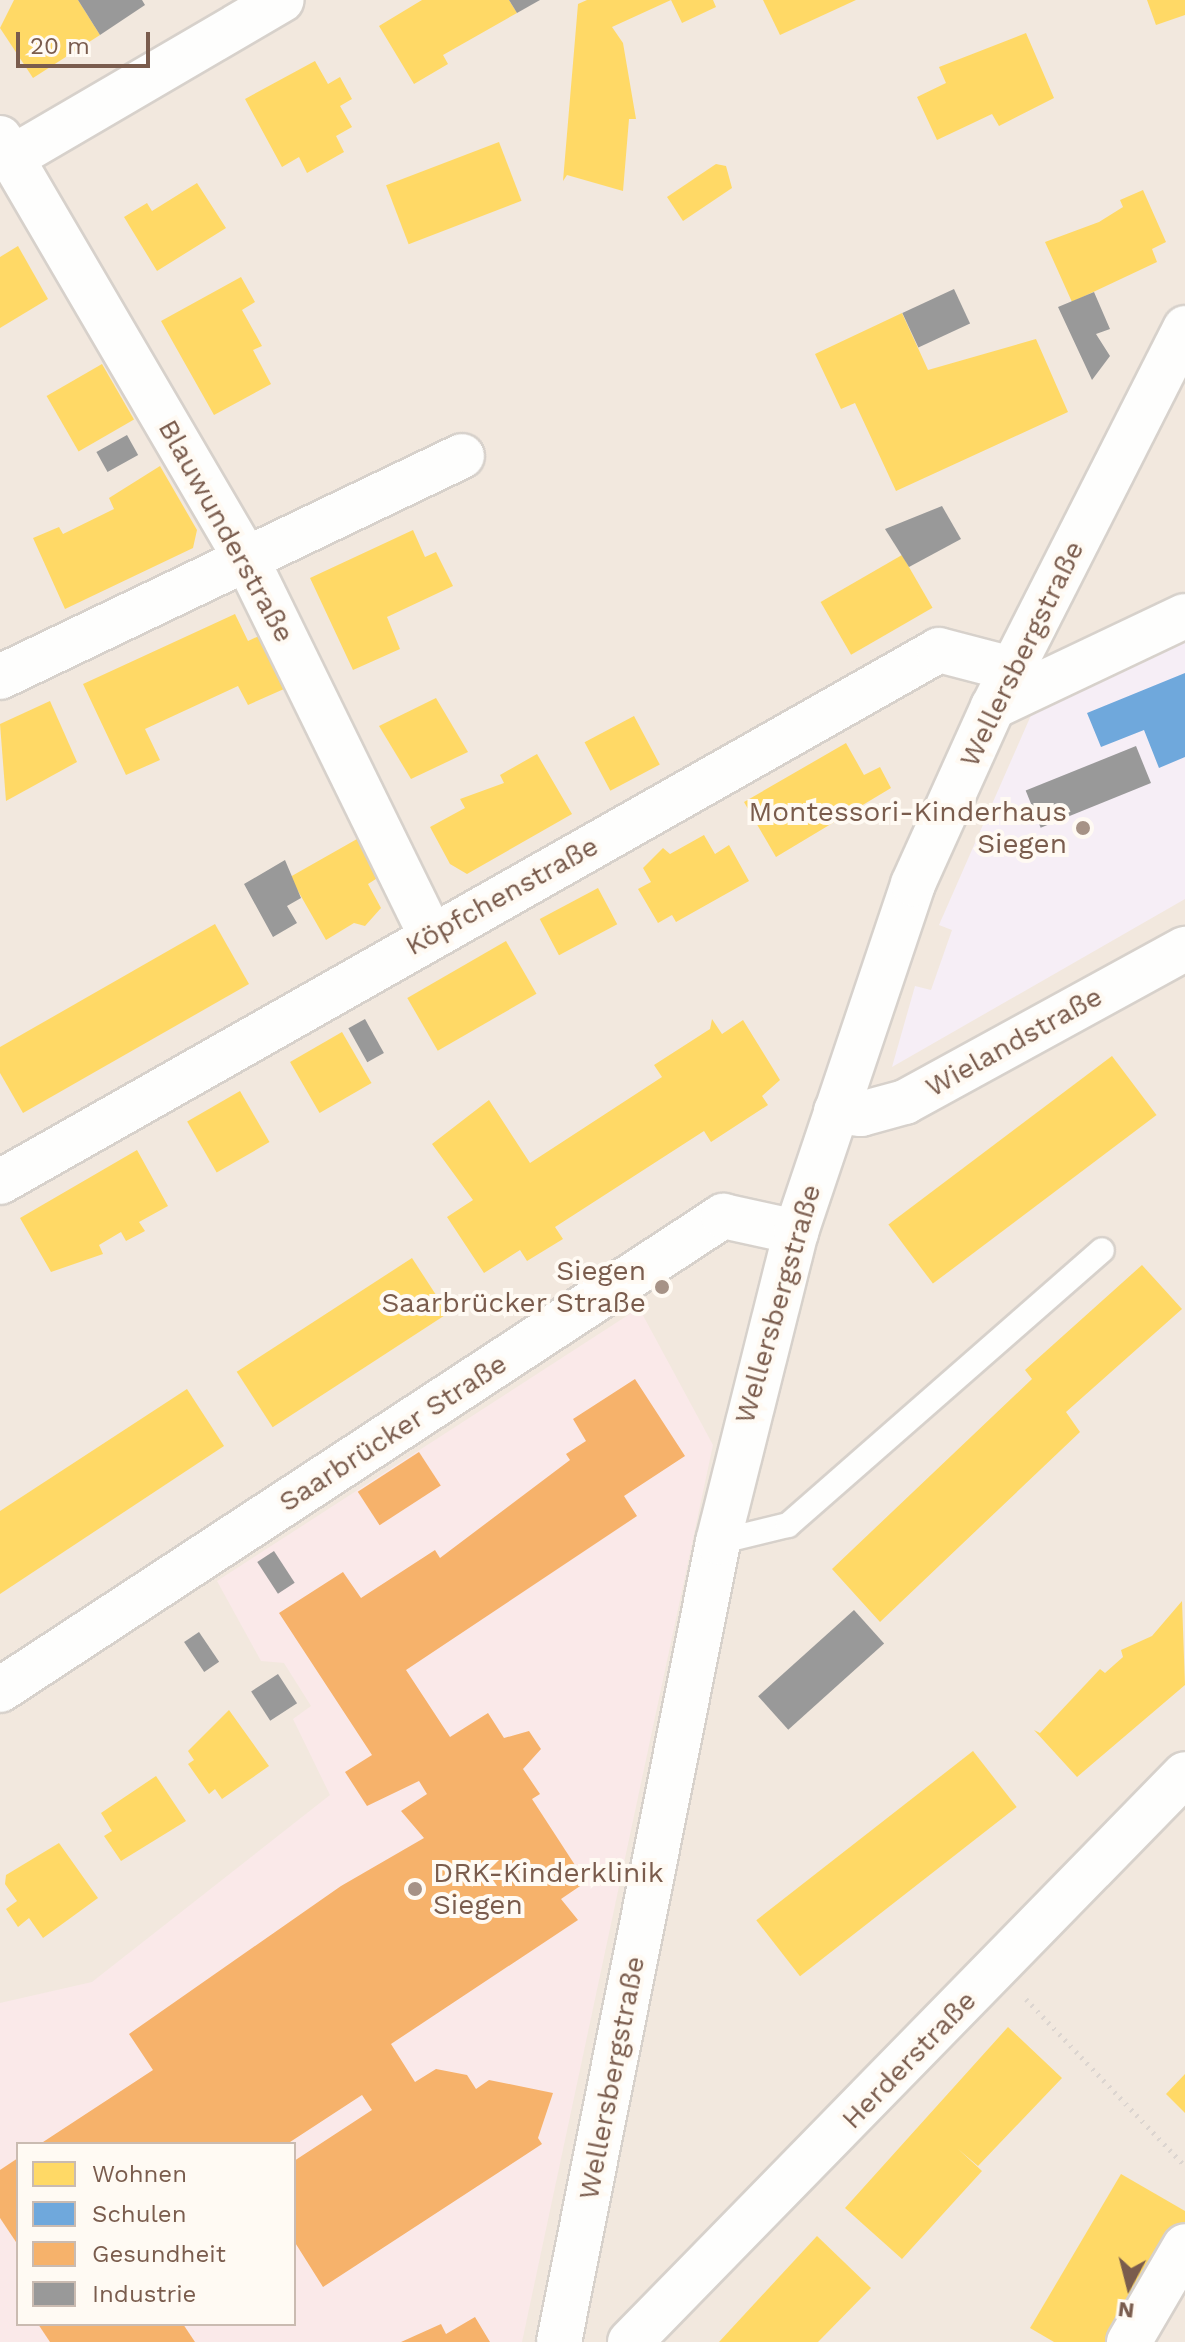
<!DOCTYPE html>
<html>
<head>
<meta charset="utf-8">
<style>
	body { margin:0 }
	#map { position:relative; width:1185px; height:2342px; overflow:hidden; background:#f9f5f0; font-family:"Work Sans",sans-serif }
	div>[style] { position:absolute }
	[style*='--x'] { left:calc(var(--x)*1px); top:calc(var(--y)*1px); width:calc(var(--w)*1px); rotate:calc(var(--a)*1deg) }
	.residential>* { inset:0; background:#f2e8de }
	.education>* { inset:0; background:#f6eef6 }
	.medical>* { inset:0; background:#fae9e9 }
	.homes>* { inset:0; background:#ffd966; transform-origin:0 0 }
	.schools>* { inset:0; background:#6fa8dc }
	.health>* { inset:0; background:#f6b26b; transform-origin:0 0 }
	.industry>* { inset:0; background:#999; transform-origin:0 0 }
	.path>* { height:5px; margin-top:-2.5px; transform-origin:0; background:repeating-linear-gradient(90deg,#dcd5d0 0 2px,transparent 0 8px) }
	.roads { filter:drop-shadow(2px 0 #d7d1cb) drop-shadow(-2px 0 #d7d1cb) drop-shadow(0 2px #d7d1cb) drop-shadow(0 -2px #d7d1cb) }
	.service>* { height:24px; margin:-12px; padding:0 12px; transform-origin:12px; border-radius:12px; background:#fefefd }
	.minor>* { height:44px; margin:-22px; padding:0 22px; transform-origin:22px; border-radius:22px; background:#fefefd }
	.tertiary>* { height:44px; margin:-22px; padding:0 22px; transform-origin:22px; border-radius:22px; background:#fefefd }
	.dots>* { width:22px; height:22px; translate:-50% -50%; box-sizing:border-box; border:4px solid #fffaf3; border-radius:50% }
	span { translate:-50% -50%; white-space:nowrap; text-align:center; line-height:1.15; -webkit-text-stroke:8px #fffaf3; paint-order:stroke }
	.street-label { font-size:28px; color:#7a5c4d }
	.poi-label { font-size:28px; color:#7a5c4d }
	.right { translate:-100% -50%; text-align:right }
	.left { translate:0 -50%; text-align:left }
	.legend { position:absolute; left:16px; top:2142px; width:280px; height:184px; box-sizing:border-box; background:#fffaf3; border:2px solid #cabbb1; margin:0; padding:10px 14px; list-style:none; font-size:24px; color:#7a5c4d }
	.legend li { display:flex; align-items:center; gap:16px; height:40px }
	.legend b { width:40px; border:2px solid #cabbb1 }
	.north { position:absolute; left:1089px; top:2246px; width:80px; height:80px; -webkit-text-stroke:6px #fffaf3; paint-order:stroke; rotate:187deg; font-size:22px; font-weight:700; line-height:32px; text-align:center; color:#7a5c4d }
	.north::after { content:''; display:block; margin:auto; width:28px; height:36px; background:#7a5c4d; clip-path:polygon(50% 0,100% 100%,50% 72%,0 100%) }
	.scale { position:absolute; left:16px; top:32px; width:134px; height:36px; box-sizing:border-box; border:4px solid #7a5c4d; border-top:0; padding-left:10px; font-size:24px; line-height:28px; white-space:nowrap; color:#7a5c4d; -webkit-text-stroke:6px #fffaf3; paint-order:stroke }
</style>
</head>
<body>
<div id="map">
	<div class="residential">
		<div style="clip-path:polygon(evenodd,0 0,1185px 0,1185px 2342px,0 2342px,0 0,18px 2144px,294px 2144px,294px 2324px,18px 2324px,18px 2144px)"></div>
	</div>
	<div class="education">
		<div style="clip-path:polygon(1185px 641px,1185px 899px,892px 1067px,915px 986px,931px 990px,952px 930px,939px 925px,1032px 713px)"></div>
	</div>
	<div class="medical">
		<div style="clip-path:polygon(evenodd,639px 1308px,713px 1445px,522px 2342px,0 2342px,0 2003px,92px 1982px,330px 1795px,293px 1719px,311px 1706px,284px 1663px,261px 1661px,217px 1581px,639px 1308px,18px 2144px,294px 2144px,294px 2324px,18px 2324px,18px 2144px)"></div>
	</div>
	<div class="homes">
		<div style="clip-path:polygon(14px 0,78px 0,100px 35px,33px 78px,0 28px)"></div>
		<div style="clip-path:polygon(422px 0,509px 0,517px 13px,443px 55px,448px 64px,414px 84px,379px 26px)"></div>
		<div style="clip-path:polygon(587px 0,713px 0,716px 7px,682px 23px,671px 0,612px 27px,623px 43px,636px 119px,629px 119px,623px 191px,567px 175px,563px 181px,578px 4px)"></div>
		<div style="clip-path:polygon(763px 0,856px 0,780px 35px)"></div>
		<div style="clip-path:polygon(1147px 0,1185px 0,1185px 15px,1156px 25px)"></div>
		<div style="clip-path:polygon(1026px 33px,1054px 98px,999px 126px,992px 114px,937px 140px,917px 97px,946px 83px,939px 67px)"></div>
		<div style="clip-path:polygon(315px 61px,328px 84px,340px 77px,352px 99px,340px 106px,352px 127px,336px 136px,344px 152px,307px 173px,299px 157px,282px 167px,245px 99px)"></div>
		<div style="left:499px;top:142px;width:63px;height:121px;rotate:69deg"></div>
		<div style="clip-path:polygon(716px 164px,726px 166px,732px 188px,683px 221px,667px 197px)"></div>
		<div style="clip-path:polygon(197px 183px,226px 228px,157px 271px,124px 217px,147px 203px,152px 211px)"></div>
		<div style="clip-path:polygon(1143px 190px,1166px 242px,1152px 249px,1157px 262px,1072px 302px,1045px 242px,1099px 222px,1123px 207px,1120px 200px)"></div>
		<div style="clip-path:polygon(18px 246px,48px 299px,0 328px,0 257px)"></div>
		<div style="clip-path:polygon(241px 277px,255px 302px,242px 310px,262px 346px,253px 350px,271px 384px,214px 415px,161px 321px)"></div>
		<div style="clip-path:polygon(902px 313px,928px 370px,1036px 339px,1068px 412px,896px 491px,855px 403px,841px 409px,815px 354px)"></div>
		<div style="left:102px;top:364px;width:64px;height:64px;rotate:60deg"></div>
		<div style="clip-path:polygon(160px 466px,197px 530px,193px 548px,65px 609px,33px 538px,59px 527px,63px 534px,114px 509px,109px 498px)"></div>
		<div style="clip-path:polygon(413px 530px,425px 557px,436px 552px,453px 586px,387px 617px,400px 649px,353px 670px,310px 578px)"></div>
		<div style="left:902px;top:555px;width:61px;height:94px;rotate:60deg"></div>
		<div style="clip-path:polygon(235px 614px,248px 641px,259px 636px,284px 689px,248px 705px,238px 686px,145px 729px,160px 760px,126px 775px,83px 684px)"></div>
		<div style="clip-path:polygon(436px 698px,468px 752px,411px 779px,379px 726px)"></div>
		<div style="clip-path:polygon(50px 701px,77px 762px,6px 801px,0 724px)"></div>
		<div style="left:634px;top:716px;width:55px;height:56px;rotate:62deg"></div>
		<div style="clip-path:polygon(846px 743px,864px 775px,880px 767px,891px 788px,776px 857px,744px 802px)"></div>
		<div style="clip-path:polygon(537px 754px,572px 814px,467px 874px,450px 864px,430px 827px,465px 808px,460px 799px,504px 783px,500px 775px)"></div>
		<div style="clip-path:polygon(704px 835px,715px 854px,729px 845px,749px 881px,676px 922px,672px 915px,658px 923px,638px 889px,651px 882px,643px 868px,663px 848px,670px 854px)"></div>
		<div style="clip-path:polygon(357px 839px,379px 877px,368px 884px,381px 908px,365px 926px,354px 923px,326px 940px,290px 877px)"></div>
		<div style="left:598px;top:888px;width:41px;height:66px;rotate:62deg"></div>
		<div style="clip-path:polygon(215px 924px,249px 984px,23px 1113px,0 1073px,0 1047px)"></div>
		<div style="left:506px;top:941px;width:61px;height:114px;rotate:60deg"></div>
		<div style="clip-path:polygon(712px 1019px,722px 1034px,743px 1020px,780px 1080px,762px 1096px,768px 1105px,711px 1142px,704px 1131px,555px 1227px,563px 1239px,527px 1261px,520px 1250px,484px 1273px,447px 1217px,473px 1200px,432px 1144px,489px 1100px,530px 1163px,662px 1077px,654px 1065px,710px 1029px)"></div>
		<div style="left:342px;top:1032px;width:59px;height:60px;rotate:60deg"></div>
		<div style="left:1112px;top:1056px;width:74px;height:280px;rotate:53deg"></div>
		<div style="left:240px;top:1091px;width:59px;height:61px;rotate:60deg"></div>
		<div style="clip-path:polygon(137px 1150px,168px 1206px,139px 1222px,145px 1231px,126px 1241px,121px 1232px,99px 1245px,103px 1254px,51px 1272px,20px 1218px)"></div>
		<div style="left:412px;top:1258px;width:66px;height:209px;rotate:57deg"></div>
		<div style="clip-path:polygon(1142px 1265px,1182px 1309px,1066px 1412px,1080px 1432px,880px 1622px,832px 1569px,1032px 1379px,1025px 1370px)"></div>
		<div style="clip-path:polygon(187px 1389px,224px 1446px,0 1594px,0 1511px)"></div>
		<div style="clip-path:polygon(1182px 1601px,1185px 1685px,1077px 1777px,1034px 1730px,1040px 1733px,1100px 1669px,1105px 1673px,1123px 1657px,1121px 1650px,1152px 1636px)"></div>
		<div style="clip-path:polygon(229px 1710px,269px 1766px,222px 1799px,215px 1789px,209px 1794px,188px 1764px,194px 1760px,188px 1751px)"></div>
		<div style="left:973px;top:1751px;width:71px;height:275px;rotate:52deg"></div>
		<div style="clip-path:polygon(156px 1776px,186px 1821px,121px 1861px,104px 1836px,112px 1831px,101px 1813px)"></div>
		<div style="clip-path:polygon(59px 1843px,98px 1898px,43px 1938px,29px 1918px,18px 1927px,6px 1909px,17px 1901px,5px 1884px,6px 1875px)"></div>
		<div style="clip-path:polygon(1008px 2027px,1062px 2078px,978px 2166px,958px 2149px,982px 2171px,902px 2259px,845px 2208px)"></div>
		<div style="clip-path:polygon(1185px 2074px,1185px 2113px,1166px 2094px)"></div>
		<div style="clip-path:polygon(1121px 2174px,1185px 2211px,1185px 2223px,1114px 2342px,1054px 2342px,1030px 2328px)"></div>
		<div style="clip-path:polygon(817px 2236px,871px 2288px,818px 2342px,719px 2342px)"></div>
	</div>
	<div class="schools">
		<div style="clip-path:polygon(1185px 673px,1185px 757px,1159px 768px,1144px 730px,1101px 747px,1087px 713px)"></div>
	</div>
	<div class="health">
		<div style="clip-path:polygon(635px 1379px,685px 1456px,624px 1496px,637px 1516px,406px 1670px,450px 1737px,488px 1713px,504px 1738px,529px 1731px,541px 1749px,523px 1769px,540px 1794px,532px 1799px,586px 1882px,561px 1899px,578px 1920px,391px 2044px,415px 2082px,436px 2069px,467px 2075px,476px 2089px,489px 2080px,553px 2093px,538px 2138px,542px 2144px,323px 2287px,294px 2241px,294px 2161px,372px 2110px,362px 2095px,287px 2144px,40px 2144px,153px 2070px,129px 2034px,341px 1886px,424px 1838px,401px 1811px,427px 1794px,419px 1781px,367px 1806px,345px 1772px,372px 1755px,279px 1613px,343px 1572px,361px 1598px,435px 1550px,440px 1558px,570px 1460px,566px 1454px,586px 1441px,573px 1419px)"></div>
		<div style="left:419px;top:1452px;width:40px;height:73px;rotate:57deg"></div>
		<div style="clip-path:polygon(18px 2158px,18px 2245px,0 2218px,0 2170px)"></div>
		<div style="clip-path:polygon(475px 2317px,490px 2342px,401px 2342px,441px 2324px,446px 2334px)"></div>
		<div style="clip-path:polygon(38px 2324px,183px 2324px,195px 2342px,50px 2342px)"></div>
	</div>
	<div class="industry">
		<div style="clip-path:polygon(78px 0,142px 0,145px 5px,100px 35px)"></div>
		<div style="clip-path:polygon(509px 0,540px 0,517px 13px)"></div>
		<div style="left:954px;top:289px;width:38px;height:57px;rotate:65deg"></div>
		<div style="clip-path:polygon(1094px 292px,1110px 329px,1096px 334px,1110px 356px,1092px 380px,1058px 307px)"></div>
		<div style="left:127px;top:435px;width:23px;height:35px;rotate:61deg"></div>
		<div style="clip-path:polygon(942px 506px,961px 539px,909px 567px,885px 529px)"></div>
		<div style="left:1136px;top:746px;width:40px;height:119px;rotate:68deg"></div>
		<div style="clip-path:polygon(285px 860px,301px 898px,287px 906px,297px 923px,273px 937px,244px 884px)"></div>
		<div style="left:365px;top:1019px;width:39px;height:19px;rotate:61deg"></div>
		<div style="left:274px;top:1551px;width:38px;height:20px;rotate:57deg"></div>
		<div style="left:854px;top:1610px;width:45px;height:129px;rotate:48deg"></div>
		<div style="left:199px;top:1632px;width:36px;height:18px;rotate:56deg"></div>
		<div style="left:278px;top:1674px;width:35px;height:32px;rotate:57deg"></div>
	</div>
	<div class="path">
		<div style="--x:1026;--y:1999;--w:231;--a:46.4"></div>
	</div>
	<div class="roads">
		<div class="service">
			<div style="--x:718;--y:1542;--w:72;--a:-13.7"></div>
			<div style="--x:788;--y:1525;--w:417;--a:-41.2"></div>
		</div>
		<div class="minor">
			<div style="--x:0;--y:138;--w:491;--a:59.7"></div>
			<div style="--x:248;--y:562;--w:416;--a:63.9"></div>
			<div style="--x:13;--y:157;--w:311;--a:-30.3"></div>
			<div style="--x:0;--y:677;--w:512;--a:-25.56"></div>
			<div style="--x:993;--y:707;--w:212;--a:-25.4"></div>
			<div style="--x:836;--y:1111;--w:25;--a:7"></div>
			<div style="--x:861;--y:1114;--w:46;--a:-15.3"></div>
			<div style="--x:905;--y:1102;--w:319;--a:-28.7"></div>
			<div style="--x:0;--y:1182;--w:1079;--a:-29.53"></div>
			<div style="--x:939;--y:650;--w:75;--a:14.6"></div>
			<div style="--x:0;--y:1690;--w:865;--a:-33.25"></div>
			<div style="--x:723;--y:1216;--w:75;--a:12.4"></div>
			<div style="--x:630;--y:2342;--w:794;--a:-45.66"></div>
			<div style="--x:1129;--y:2342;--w:111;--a:-59.7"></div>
		</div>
		<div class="tertiary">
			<div style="--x:559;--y:2342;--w:816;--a:-78.76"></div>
			<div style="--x:718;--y:1542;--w:320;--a:-75.9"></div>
			<div style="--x:796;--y:1232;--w:367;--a:-71.4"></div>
			<div style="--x:913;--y:884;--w:194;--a:-65.7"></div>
			<div style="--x:993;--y:707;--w:425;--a:-63.1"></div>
		</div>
	</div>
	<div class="dots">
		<div style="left:1083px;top:828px;background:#a69286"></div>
		<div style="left:662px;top:1287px;background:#a69286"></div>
		<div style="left:415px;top:1889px;background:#a69286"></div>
	</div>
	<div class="street-label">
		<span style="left:226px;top:531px;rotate:61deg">Blauwunderstraße</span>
		<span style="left:1022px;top:654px;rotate:-64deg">Wellersbergstraße</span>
		<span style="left:502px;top:896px;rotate:-29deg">Köpfchenstraße</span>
		<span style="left:1014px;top:1042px;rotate:-29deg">Wielandstraße</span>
		<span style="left:778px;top:1304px;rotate:-74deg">Wellersbergstraße</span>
		<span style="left:393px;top:1433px;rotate:-33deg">Saarbrücker Straße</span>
		<span style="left:909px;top:2060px;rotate:-46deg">Herderstraße</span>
		<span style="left:612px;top:2078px;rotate:-79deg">Wellersbergstraße</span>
	</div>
	<div class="poi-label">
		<span class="right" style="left:1067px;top:828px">Montessori-Kinderhaus<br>Siegen</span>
		<span class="right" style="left:646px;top:1287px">Siegen<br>Saarbrücker Straße</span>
		<span class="left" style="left:433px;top:1889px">DRK-Kinderklinik<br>Siegen</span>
	</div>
	<ul class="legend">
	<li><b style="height:22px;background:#ffd966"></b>Wohnen</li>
	<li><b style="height:22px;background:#6fa8dc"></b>Schulen</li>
	<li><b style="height:22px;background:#f6b26b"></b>Gesundheit</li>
	<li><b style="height:22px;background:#999"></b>Industrie</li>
	</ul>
	<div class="north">N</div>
	<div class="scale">20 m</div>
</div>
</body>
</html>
